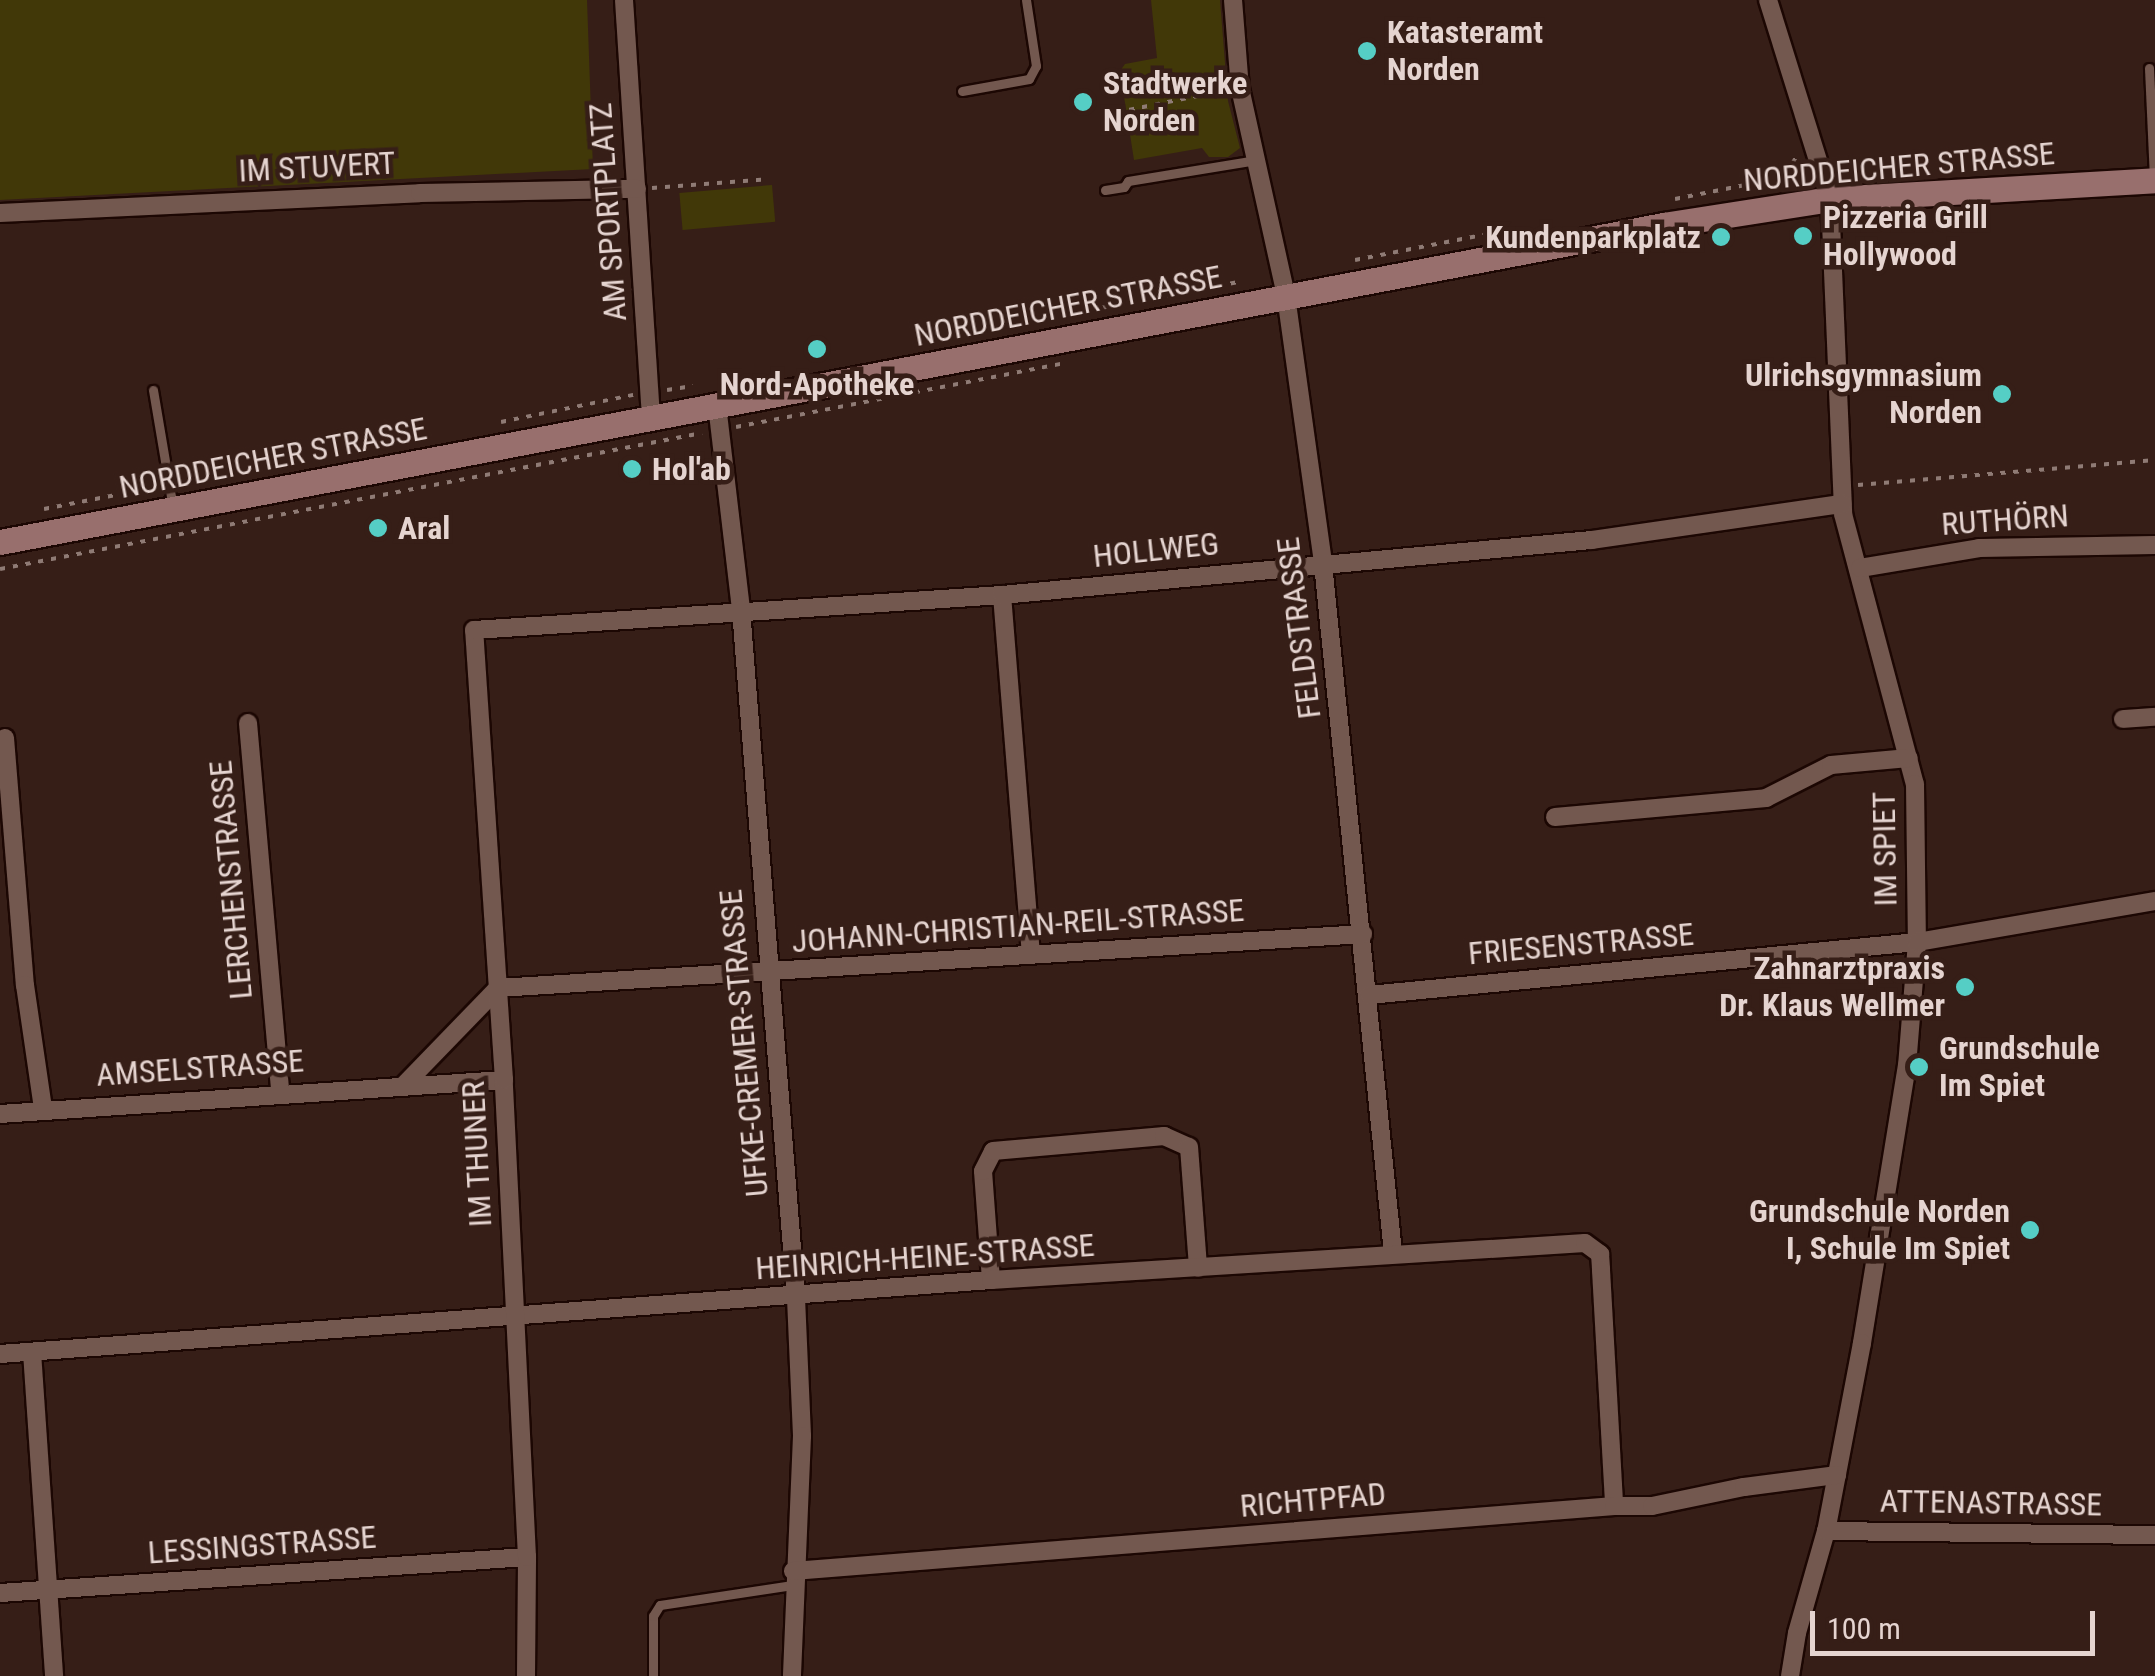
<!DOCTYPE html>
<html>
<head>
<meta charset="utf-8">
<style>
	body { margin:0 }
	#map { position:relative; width:2155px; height:1676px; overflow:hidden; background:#361e17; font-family:"Roboto Condensed",sans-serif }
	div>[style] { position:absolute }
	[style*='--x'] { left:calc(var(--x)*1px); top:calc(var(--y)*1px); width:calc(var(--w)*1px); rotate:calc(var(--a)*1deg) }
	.green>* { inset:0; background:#413808; transform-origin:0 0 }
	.path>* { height:4px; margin-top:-2px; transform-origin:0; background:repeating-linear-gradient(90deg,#8f7b75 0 5px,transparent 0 13px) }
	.roads { filter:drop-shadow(2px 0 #1c0703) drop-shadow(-2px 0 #1c0703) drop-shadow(0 2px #1c0703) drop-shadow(0 -2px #1c0703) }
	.service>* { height:9px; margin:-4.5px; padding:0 4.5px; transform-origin:4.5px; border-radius:4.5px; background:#73584f }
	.minor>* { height:18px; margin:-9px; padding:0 9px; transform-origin:9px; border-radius:9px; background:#73584f }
	.secondary>* { height:25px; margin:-12.5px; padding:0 12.5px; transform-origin:12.5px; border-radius:12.5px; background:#986f6d }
	.dots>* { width:28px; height:28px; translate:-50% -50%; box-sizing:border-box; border:5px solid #361e17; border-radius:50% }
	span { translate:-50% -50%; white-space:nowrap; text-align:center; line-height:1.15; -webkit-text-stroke:9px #361e17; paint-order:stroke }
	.poi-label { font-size:32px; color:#e5d4d0; font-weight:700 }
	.left { translate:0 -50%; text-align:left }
	.right { translate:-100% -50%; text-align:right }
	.street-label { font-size:32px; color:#e5d4d0 }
	.scale { position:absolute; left:1810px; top:1611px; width:285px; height:45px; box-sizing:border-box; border:5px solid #e5d4d0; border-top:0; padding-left:12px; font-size:30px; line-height:35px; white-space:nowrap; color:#e5d4d0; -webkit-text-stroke:8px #361e17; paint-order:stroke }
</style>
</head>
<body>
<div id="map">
	<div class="green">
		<div style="clip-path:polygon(0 0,587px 0,593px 169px,0 200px)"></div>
		<div style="clip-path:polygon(1151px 0,1220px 0,1228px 101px,1240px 148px,1228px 157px,1209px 157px,1202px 148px,1134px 160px,1120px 71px,1125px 64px,1157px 58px)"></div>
		<div style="left:772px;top:185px;width:37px;height:93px;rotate:85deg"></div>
	</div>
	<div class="path">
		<div style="--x:1104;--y:115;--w:120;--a:-11.5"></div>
		<div style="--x:652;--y:188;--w:117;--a:-4.4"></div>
		<div style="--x:1675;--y:199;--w:92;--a:-11.3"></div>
		<div style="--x:1765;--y:181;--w:22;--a:-18"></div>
		<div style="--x:1786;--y:174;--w:21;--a:-59"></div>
		<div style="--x:1355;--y:260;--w:156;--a:-11.1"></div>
		<div style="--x:1090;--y:310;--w:151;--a:-10.7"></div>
		<div style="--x:667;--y:390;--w:26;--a:-9"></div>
		<div style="--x:501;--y:422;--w:135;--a:-11.6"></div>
		<div style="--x:736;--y:427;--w:336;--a:-11"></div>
		<div style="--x:181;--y:482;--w:76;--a:-9.8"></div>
		<div style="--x:1858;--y:485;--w:298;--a:-4.8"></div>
		<div style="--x:44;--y:509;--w:115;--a:-11"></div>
		<div style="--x:0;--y:569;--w:715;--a:-10.96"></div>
	</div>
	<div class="roads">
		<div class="service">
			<div style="--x:2149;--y:68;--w:109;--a:87.4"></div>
			<div style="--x:962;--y:91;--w:68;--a:-10.2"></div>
			<div style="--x:1029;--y:79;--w:15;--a:-62"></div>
			<div style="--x:1036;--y:66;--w:67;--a:-98.6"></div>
			<div style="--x:1105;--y:190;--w:19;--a:-9"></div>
			<div style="--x:1124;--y:187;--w:7;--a:-56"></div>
			<div style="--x:1128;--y:181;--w:130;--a:-9.3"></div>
			<div style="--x:153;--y:390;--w:120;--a:80.4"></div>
			<div style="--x:653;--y:1676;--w:60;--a:-90"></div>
			<div style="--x:653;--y:1616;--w:13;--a:-58"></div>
			<div style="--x:660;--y:1605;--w:134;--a:-8.6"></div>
		</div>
		<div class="minor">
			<div style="--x:624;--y:0;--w:420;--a:86.3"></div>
			<div style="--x:1233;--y:0;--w:88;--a:85.5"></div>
			<div style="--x:1240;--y:88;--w:213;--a:77.5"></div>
			<div style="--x:1286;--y:296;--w:271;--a:82.1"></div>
			<div style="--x:1323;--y:564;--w:693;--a:84.2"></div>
			<div style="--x:1768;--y:0;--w:208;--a:72.7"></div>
			<div style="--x:1830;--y:199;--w:315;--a:87.6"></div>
			<div style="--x:1843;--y:514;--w:279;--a:75.1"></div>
			<div style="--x:1915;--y:784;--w:158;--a:89.3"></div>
			<div style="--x:1917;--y:942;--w:123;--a:94.6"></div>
			<div style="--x:1907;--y:1065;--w:282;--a:99.2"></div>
			<div style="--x:1862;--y:1343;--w:191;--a:100.8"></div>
			<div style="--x:1826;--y:1531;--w:106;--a:105.9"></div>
			<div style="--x:1797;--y:1633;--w:44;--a:99.2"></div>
			<div style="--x:0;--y:213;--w:420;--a:-2.7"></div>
			<div style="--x:420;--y:193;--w:217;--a:-1.1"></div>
			<div style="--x:717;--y:405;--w:206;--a:83.3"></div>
			<div style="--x:741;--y:610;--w:690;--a:85.43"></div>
			<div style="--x:796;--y:1298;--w:138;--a:87.5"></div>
			<div style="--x:802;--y:1436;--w:240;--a:92.4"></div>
			<div style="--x:1860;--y:568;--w:121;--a:-9.5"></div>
			<div style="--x:1979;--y:548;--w:176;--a:-1"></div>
			<div style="--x:1002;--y:595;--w:360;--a:85.4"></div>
			<div style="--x:2123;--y:719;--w:32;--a:-4"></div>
			<div style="--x:248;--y:723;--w:370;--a:85"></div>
			<div style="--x:5;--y:738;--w:248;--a:85.4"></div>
			<div style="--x:25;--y:985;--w:125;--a:81.7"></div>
			<div style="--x:1555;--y:817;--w:212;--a:-5.1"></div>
			<div style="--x:1766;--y:798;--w:73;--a:-26.9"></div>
			<div style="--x:1831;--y:765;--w:78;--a:-5.1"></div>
			<div style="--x:1369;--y:995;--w:551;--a:-5.52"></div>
			<div style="--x:1917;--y:942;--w:242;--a:-9.8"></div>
			<div style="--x:404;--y:1085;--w:135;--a:-45.9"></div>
			<div style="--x:498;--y:988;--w:867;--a:-3.57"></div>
			<div style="--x:0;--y:1114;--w:505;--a:-3.86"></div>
			<div style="--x:991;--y:1280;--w:109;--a:-94.2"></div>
			<div style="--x:983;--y:1171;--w:22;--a:-63"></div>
			<div style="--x:993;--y:1151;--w:172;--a:-5"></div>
			<div style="--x:1164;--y:1136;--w:27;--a:24"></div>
			<div style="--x:1189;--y:1147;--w:121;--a:85.7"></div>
			<div style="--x:32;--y:1352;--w:325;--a:86.1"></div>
			<div style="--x:0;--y:1354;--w:994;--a:-4.27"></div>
			<div style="--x:991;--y:1280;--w:595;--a:-3.56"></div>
			<div style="--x:1585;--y:1243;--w:19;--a:36"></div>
			<div style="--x:1600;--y:1254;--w:16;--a:86"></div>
			<div style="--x:1601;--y:1270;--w:236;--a:86.8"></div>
			<div style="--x:1826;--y:1531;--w:329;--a:0.7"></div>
			<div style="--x:793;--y:1571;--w:824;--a:-4.53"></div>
			<div style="--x:1614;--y:1506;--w:38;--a:0"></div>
			<div style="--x:1652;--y:1506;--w:94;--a:-11.7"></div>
			<div style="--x:1744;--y:1487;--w:94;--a:-7.4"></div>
			<div style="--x:0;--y:1593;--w:528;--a:-3.91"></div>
			<div style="--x:526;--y:1676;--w:119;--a:-89.5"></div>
			<div style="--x:527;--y:1557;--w:478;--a:-92.8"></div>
			<div style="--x:504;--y:1080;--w:451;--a:-93.8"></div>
			<div style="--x:474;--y:630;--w:529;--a:-3.79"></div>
			<div style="--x:1002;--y:595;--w:592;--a:-5.33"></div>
			<div style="--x:1591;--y:540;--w:254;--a:-8.2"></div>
		</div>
		<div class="secondary">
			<div style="--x:0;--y:542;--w:1694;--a:-10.79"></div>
			<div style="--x:1664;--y:225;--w:168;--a:-8.9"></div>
			<div style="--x:1830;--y:199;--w:326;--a:-3.3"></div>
		</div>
	</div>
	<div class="dots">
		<div style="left:1367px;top:51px;background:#55cec5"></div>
		<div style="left:1083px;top:102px;background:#55cec5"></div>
		<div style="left:1803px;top:236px;background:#55cec5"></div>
		<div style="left:1721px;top:237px;background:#55cec5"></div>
		<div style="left:817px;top:349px;background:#55cec5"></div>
		<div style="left:2002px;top:394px;background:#55cec5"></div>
		<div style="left:632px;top:469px;background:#55cec5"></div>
		<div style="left:378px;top:528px;background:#55cec5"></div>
		<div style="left:1965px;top:987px;background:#55cec5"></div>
		<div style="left:1919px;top:1067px;background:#55cec5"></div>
		<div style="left:2030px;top:1230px;background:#55cec5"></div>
	</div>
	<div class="poi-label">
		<span class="left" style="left:1387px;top:51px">Katasteramt<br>Norden</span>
		<span class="left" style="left:1103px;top:102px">Stadtwerke<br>Norden</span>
		<span class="left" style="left:1823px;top:236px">Pizzeria Grill<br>Hollywood</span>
		<span class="right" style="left:1701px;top:237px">Kundenparkplatz</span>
		<span class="right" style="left:1982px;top:394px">Ulrichsgymnasium<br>Norden</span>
		<span style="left:817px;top:384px">Nord-Apotheke</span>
		<span class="left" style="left:652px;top:469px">Hol'ab</span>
		<span class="left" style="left:398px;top:528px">Aral</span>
		<span class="right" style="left:1945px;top:987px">Zahnarztpraxis<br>Dr. Klaus Wellmer</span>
		<span class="left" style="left:1939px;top:1067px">Grundschule<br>Im Spiet</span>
		<span class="right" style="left:2010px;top:1230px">Grundschule Norden<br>I, Schule Im Spiet</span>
	</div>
	<div class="street-label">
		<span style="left:317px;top:167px;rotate:-3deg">IM STUVERT</span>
		<span style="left:1899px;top:167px;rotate:-5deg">NORDDEICHER STRASSE</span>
		<span style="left:608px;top:212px;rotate:-94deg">AM SPORTPLATZ</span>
		<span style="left:1068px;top:306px;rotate:-11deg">NORDDEICHER STRASSE</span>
		<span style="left:273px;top:458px;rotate:-11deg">NORDDEICHER STRASSE</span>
		<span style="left:2005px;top:520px;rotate:-4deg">RUTHÖRN</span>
		<span style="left:1156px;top:550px;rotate:-6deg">HOLLWEG</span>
		<span style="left:1299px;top:628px;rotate:-97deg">FELDSTRASSE</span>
		<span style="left:1885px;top:849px;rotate:-91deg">IM SPIET</span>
		<span style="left:231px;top:880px;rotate:-95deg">LERCHENSTRASSE</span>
		<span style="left:1018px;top:926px;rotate:-4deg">JOHANN-CHRISTIAN-REIL-STRASSE</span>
		<span style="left:1581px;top:944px;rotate:-5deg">FRIESENSTRASSE</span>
		<span style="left:744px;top:1043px;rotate:-95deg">UFKE-CREMER-STRASSE</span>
		<span style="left:200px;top:1068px;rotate:-4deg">AMSELSTRASSE</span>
		<span style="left:477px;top:1154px;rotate:-93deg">IM THUNER</span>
		<span style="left:925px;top:1257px;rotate:-4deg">HEINRICH-HEINE-STRASSE</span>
		<span style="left:1313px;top:1500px;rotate:-5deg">RICHTPFAD</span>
		<span style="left:1991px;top:1503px;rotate:1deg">ATTENASTRASSE</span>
		<span style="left:262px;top:1545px;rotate:-4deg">LESSINGSTRASSE</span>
	</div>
	<div class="scale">100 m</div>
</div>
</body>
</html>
